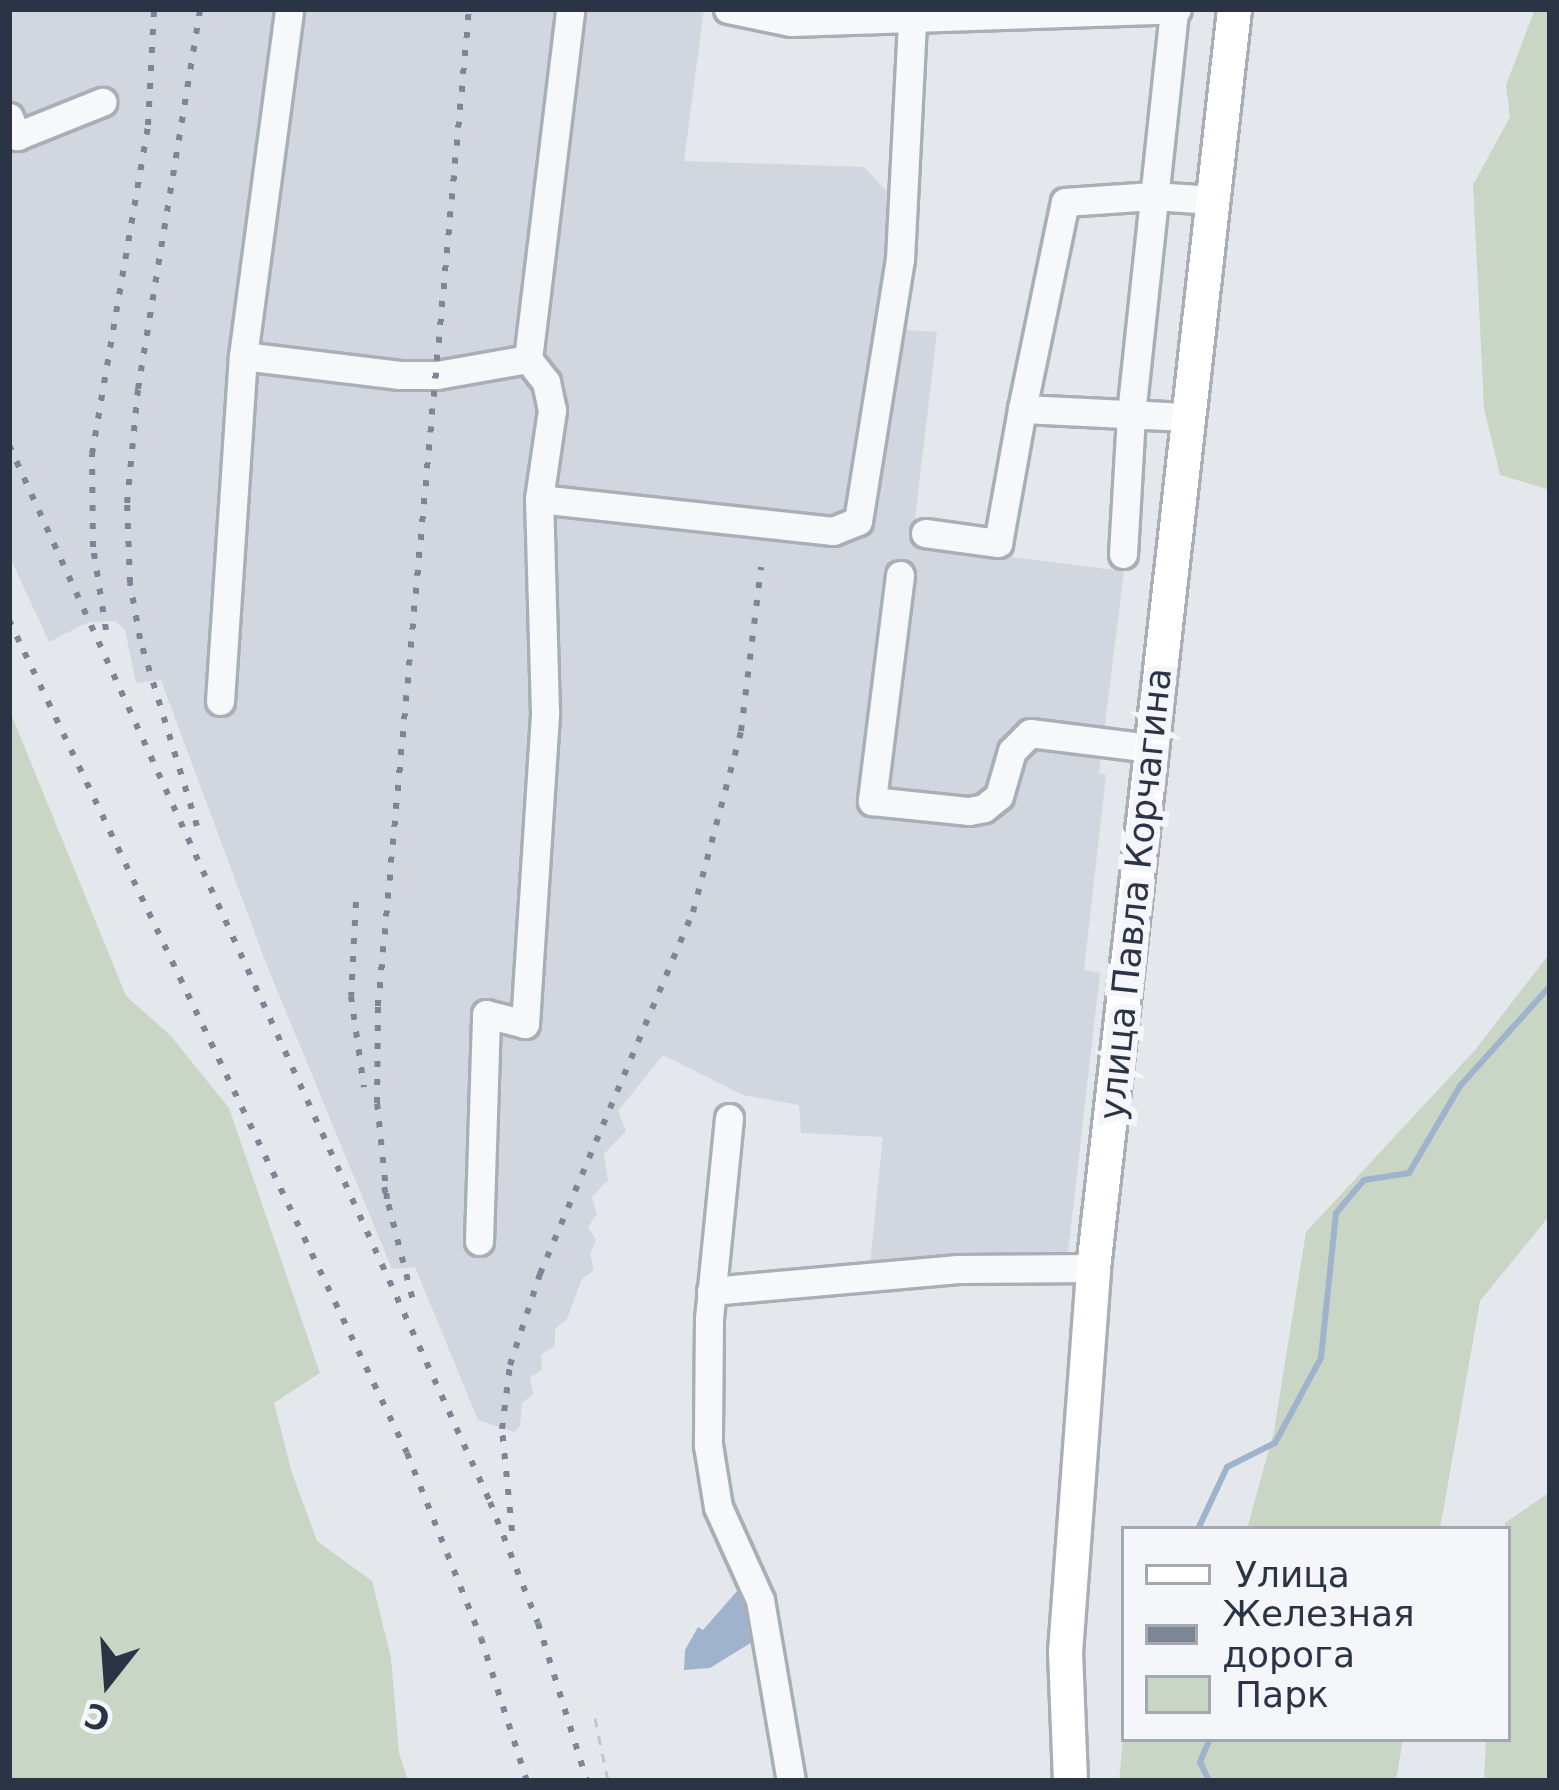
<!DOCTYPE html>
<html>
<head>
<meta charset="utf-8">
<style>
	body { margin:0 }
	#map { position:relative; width:1559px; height:1790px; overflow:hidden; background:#e4e7ec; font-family:"DejaVu Sans",sans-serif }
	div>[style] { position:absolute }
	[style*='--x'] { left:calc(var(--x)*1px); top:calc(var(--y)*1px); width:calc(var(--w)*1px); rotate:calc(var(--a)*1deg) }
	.built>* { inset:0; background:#d2d6de }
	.green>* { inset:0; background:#c9d6c5 }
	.water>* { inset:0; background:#9fb4cc }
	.stream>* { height:6px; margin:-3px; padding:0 3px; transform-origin:3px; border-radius:3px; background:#9fb4cc }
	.path>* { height:3px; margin-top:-1.5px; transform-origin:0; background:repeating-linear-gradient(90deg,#c2c5cb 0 9px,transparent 0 18px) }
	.roads { filter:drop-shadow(3px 0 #a9aeb7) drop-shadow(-3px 0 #a9aeb7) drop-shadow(0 3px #a9aeb7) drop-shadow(0 -3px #a9aeb7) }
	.minor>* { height:27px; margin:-13.5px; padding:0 13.5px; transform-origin:13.5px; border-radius:13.5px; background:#f7f8fa }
	.major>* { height:33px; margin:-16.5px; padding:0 16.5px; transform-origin:16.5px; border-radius:16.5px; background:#fff }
	.rail>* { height:6px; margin-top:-3px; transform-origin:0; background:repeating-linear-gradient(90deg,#7d8696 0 6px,transparent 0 18px) }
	span { translate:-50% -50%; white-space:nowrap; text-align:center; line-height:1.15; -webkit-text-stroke:12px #f4f6f9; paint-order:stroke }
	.street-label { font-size:36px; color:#2b3445 }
	.frame { position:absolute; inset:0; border:12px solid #2b3445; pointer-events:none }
	.legend { position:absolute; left:1121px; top:1526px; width:390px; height:216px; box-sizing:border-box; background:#f4f6f9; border:3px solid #a4a8b1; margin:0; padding:15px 21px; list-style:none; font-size:36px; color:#2b3445 }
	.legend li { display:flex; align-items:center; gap:24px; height:60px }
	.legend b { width:60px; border:3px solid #a4a8b1 }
	.north { position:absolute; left:48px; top:1622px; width:120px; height:120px; -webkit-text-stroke:9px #f4f6f9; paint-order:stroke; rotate:197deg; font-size:33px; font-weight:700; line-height:48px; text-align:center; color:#2b3445 }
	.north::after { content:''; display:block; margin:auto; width:42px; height:54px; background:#2b3445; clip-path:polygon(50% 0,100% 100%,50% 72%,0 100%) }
</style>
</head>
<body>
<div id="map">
	<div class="built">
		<div style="clip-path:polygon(9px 9px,704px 9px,684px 161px,864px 167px,893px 198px,891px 245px,916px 247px,907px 330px,937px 332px,912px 545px,1124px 571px,1099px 773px,1106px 775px,1084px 970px,1100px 973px,1067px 1261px,960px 1255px,870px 1263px,883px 1137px,801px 1133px,799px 1105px,743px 1095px,663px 1055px,618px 1111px,626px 1131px,604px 1154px,608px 1180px,592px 1197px,597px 1214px,588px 1227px,596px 1240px,590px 1254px,594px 1270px,582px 1279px,567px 1319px,555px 1329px,555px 1346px,541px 1355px,542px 1370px,530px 1377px,533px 1394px,522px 1403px,520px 1426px,514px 1432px,478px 1420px,415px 1267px,392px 1269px,266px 963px,161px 680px,136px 683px,125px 630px,115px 621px,89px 622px,49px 642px,9px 555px)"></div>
	</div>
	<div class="green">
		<div style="clip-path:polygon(1535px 9px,1550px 9px,1550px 490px,1500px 475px,1484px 408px,1473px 185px,1510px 117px,1506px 85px)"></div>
		<div style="clip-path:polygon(9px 709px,126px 996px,170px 1035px,229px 1108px,320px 1373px,274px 1403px,292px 1473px,317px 1541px,372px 1581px,391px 1658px,399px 1753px,408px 1781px,9px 1781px)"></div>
		<div style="clip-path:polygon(1550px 953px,1550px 1215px,1480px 1301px,1440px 1529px,1247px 1529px,1274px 1431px,1306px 1232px,1475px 1050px)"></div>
		<div style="clip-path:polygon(1550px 1492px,1550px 1772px,1547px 1781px,1484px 1781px,1486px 1739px,1508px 1739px,1505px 1523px)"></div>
		<div style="clip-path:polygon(1124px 1728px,1124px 1739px,1403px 1739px,1396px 1781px,1119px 1781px)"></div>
	</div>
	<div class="water">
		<div style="clip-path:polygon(738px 1590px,746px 1594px,757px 1639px,710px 1668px,684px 1670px,685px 1650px,698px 1627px,703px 1630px)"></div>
	</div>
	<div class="stream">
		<div style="--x:1198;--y:1529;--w:68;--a:-64.9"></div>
		<div style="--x:1227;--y:1467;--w:54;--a:-26.6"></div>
		<div style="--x:1275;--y:1443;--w:97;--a:-61.6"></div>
		<div style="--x:1321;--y:1358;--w:146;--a:-84.1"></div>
		<div style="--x:1336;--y:1213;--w:43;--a:-49.7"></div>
		<div style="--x:1364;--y:1180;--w:46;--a:-8.8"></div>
		<div style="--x:1409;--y:1173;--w:101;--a:-59.6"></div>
		<div style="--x:1460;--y:1086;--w:135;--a:-48"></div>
		<div style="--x:1209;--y:1781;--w:21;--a:-115"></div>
		<div style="--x:1200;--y:1762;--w:25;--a:-67"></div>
	</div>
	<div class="path">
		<div style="--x:595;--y:1718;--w:64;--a:78.3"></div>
	</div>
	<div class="roads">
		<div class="minor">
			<div style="--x:728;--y:9;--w:64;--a:11.7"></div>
			<div style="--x:791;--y:22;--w:386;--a:-1.9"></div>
			<div style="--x:9;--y:117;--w:21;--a:67"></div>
			<div style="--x:17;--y:136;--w:92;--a:-21.8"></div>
			<div style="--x:243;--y:356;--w:158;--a:6.9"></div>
			<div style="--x:400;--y:375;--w:37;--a:0"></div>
			<div style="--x:437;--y:375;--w:92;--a:-10"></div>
			<div style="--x:1022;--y:409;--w:211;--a:-78.3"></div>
			<div style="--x:1065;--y:202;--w:88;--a:-3.9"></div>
			<div style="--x:1153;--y:196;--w:60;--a:3.8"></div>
			<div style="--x:539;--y:499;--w:296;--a:6.2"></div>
			<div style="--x:833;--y:531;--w:27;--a:-22"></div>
			<div style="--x:858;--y:521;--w:265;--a:-80.9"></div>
			<div style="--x:900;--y:259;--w:238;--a:-87.1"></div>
			<div style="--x:925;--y:533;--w:74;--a:7.8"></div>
			<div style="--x:998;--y:543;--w:136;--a:-79.8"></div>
			<div style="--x:1022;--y:409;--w:166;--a:2.8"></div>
			<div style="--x:1123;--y:554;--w:140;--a:-86.7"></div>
			<div style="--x:1131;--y:414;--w:407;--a:-83.9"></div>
			<div style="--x:900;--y:575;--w:228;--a:97.1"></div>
			<div style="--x:872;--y:801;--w:98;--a:5.9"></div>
			<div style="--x:969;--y:811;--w:15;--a:-11"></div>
			<div style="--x:984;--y:808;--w:19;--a:-39"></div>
			<div style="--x:999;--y:796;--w:47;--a:-73.9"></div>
			<div style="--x:1012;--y:751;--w:25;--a:-45"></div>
			<div style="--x:1030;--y:733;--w:122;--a:7.1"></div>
			<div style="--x:220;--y:701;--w:346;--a:-86.2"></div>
			<div style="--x:243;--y:356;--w:350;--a:-82.4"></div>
			<div style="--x:729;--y:1118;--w:202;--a:95.7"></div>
			<div style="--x:709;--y:1319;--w:126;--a:90.5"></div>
			<div style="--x:708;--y:1445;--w:63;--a:80.8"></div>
			<div style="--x:718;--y:1507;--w:102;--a:65.7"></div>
			<div style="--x:760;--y:1600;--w:184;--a:80.3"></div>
			<div style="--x:479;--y:1241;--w:227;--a:-88.2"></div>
			<div style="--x:486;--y:1014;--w:40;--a:14.4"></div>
			<div style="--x:525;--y:1024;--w:313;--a:-86.3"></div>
			<div style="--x:545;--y:712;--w:213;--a:-91.6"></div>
			<div style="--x:539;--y:499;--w:90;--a:-81.7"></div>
			<div style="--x:552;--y:410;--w:29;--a:-102"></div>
			<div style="--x:546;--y:382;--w:29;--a:-128"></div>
			<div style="--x:528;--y:359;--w:352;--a:-83.1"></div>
			<div style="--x:711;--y:1291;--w:248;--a:-5.1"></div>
			<div style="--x:958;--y:1269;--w:135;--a:-0.4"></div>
		</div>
		<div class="major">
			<div style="--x:1070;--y:1781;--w:129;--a:-92.2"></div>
			<div style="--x:1065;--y:1652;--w:385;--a:-85.8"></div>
			<div style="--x:1093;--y:1268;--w:1267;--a:-83.61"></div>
		</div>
	</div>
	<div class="rail">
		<div style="--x:9;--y:445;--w:1161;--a:65.53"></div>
		<div style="--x:490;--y:1502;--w:130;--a:68.4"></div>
		<div style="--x:538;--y:1623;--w:165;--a:72.8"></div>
		<div style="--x:9;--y:620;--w:923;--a:64.46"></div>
		<div style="--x:407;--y:1453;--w:199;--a:68.2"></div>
		<div style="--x:481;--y:1638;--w:150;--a:72.2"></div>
		<div style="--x:106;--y:630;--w:84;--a:-98.9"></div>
		<div style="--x:93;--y:547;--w:93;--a:-90.6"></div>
		<div style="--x:92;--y:454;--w:334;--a:-80.3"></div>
		<div style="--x:148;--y:125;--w:116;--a:-87"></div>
		<div style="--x:197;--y:826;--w:195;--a:-107"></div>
		<div style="--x:140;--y:639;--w:57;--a:-100.1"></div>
		<div style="--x:130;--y:583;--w:80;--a:-92.1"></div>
		<div style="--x:127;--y:503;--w:115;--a:-84.5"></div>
		<div style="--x:138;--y:389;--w:385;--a:-80.7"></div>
		<div style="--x:356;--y:902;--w:94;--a:93"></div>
		<div style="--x:351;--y:996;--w:92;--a:81.9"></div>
		<div style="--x:384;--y:1187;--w:126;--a:75.7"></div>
		<div style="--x:387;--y:1199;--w:97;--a:-95.9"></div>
		<div style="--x:377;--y:1103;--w:97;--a:-89.4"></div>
		<div style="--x:378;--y:1006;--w:1001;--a:-84.78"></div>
		<div style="--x:512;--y:1531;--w:102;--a:-95.6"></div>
		<div style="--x:502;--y:1429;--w:64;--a:-82.9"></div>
		<div style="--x:510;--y:1365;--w:96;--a:-71.8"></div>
		<div style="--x:540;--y:1274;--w:393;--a:-67.1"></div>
		<div style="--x:693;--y:912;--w:187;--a:-75.1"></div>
		<div style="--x:741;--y:731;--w:165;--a:-83"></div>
	</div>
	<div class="street-label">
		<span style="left:1135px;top:894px;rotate:-84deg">улица Павла Корчагина</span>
	</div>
	<div class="frame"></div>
	<ul class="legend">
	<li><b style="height:15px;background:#fff"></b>Улица</li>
	<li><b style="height:15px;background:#7d8696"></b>Железная дорога</li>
	<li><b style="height:33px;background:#c9d6c5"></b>Парк</li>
	</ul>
	<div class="north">С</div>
</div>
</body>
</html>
